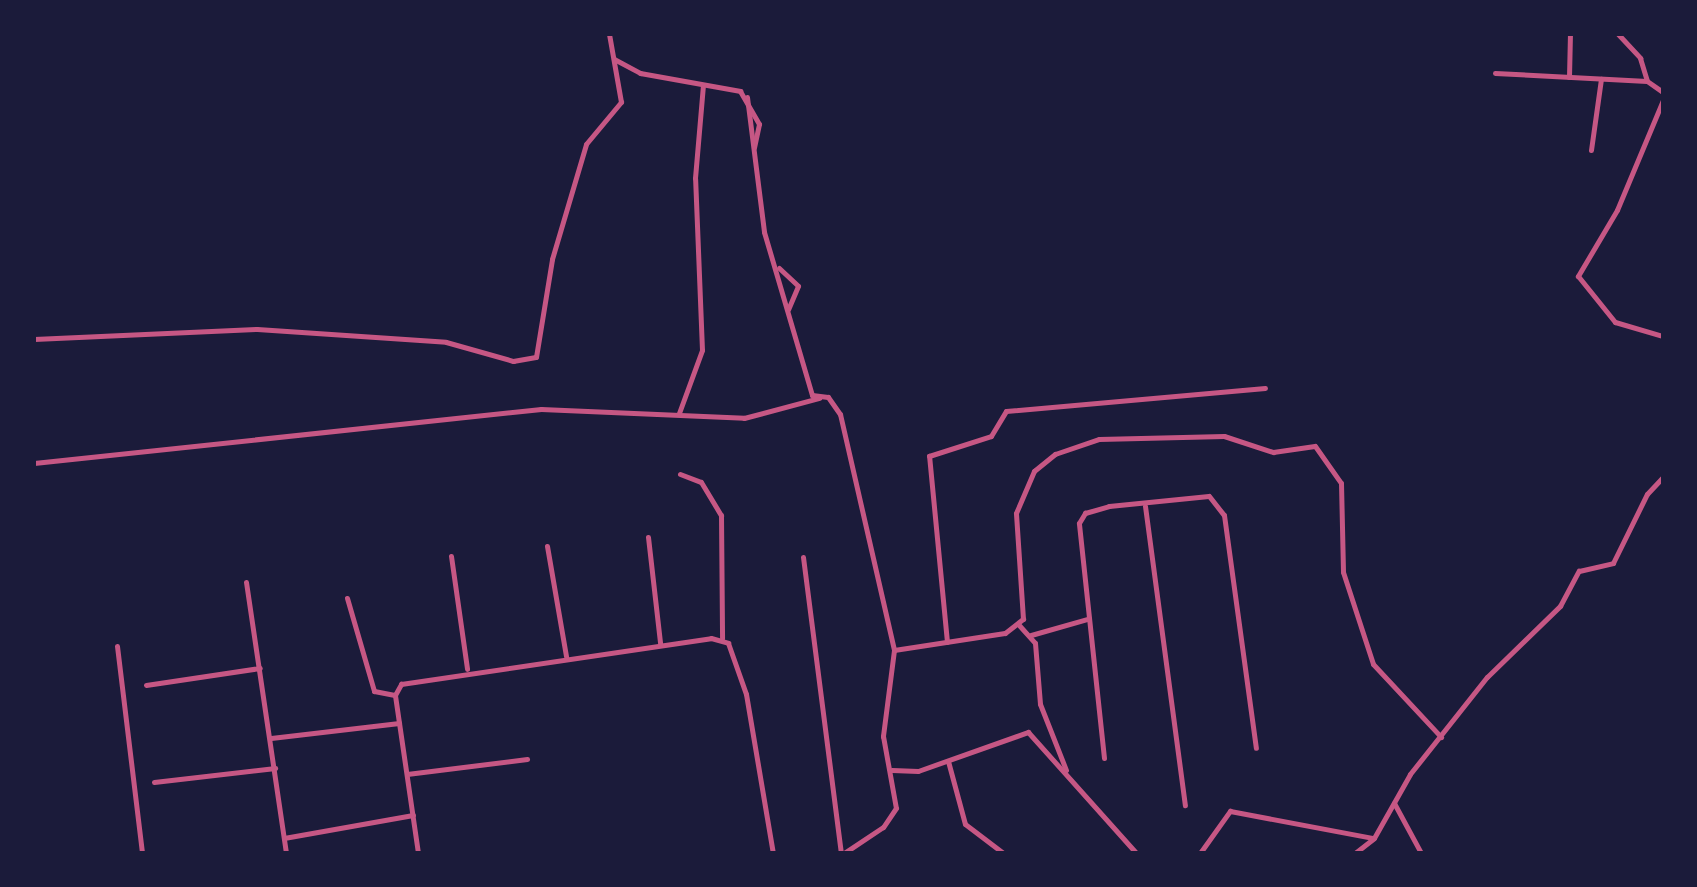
<!DOCTYPE html>
<html>
<head>
<meta charset="utf-8">
<style>
	body { margin:0 }
	#map { position:relative; width:1697px; height:887px; overflow:hidden; background:#1b1b3a; font-family:Signika,sans-serif }
	div>[style] { position:absolute }
	[style*='--x'] { left:calc(var(--x)*1px); top:calc(var(--y)*1px); width:calc(var(--w)*1px); rotate:calc(var(--a)*1deg) }
	.minor>* { height:5px; margin:-2.5px; padding:0 2.5px; transform-origin:2.5px; border-radius:2.5px; background:#c65784 }
	span { translate:-50% -50%; white-space:nowrap; text-align:center; line-height:1.15; -webkit-text-stroke:6px #1b1b3a; paint-order:stroke }
	.frame { position:absolute; inset:0; border:36px solid #1b1b3a; pointer-events:none }
</style>
</head>
<body>
<div id="map">
	<div class="minor">
		<div style="--x:1618;--y:34;--w:33;--a:47"></div>
		<div style="--x:1640;--y:58;--w:24;--a:73"></div>
		<div style="--x:614;--y:59;--w:30;--a:28"></div>
		<div style="--x:640;--y:73;--w:102;--a:10.2"></div>
		<div style="--x:740;--y:91;--w:38;--a:60"></div>
		<div style="--x:759;--y:124;--w:24;--a:102"></div>
		<div style="--x:1495;--y:73;--w:152;--a:3"></div>
		<div style="--x:1647;--y:81;--w:19;--a:35"></div>
		<div style="--x:1569;--y:77;--w:43;--a:-88.7"></div>
		<div style="--x:747;--y:97;--w:136;--a:82.8"></div>
		<div style="--x:764;--y:232;--w:170;--a:73.6"></div>
		<div style="--x:812;--y:395;--w:16;--a:7"></div>
		<div style="--x:828;--y:397;--w:21;--a:55"></div>
		<div style="--x:840;--y:414;--w:242;--a:77.1"></div>
		<div style="--x:894;--y:650;--w:87;--a:97.3"></div>
		<div style="--x:883;--y:736;--w:73;--a:79.8"></div>
		<div style="--x:896;--y:808;--w:23;--a:124"></div>
		<div style="--x:883;--y:827;--w:47;--a:146.3"></div>
		<div style="--x:1663;--y:100;--w:119;--a:112.7"></div>
		<div style="--x:1617;--y:210;--w:77;--a:120.6"></div>
		<div style="--x:1578;--y:276;--w:59;--a:51.2"></div>
		<div style="--x:1615;--y:322;--w:50;--a:16.3"></div>
		<div style="--x:1591;--y:150;--w:72;--a:-82"></div>
		<div style="--x:779;--y:268;--w:26;--a:43"></div>
		<div style="--x:798;--y:286;--w:25;--a:113"></div>
		<div style="--x:34;--y:339;--w:223;--a:-2.6"></div>
		<div style="--x:257;--y:329;--w:189;--a:3.9"></div>
		<div style="--x:446;--y:342;--w:70;--a:15.8"></div>
		<div style="--x:513;--y:361;--w:23;--a:-10"></div>
		<div style="--x:536;--y:357;--w:99;--a:-80.7"></div>
		<div style="--x:552;--y:259;--w:120;--a:-73.5"></div>
		<div style="--x:586;--y:144;--w:55;--a:-50.2"></div>
		<div style="--x:621;--y:102;--w:69;--a:-100"></div>
		<div style="--x:679;--y:413;--w:67;--a:-69.9"></div>
		<div style="--x:702;--y:350;--w:172;--a:-92.3"></div>
		<div style="--x:695;--y:178;--w:93;--a:-85.1"></div>
		<div style="--x:34;--y:463;--w:510;--a:-6.08"></div>
		<div style="--x:541;--y:409;--w:203;--a:2.5"></div>
		<div style="--x:744;--y:418;--w:78;--a:-14.9"></div>
		<div style="--x:680;--y:474;--w:22;--a:21"></div>
		<div style="--x:701;--y:482;--w:39;--a:59"></div>
		<div style="--x:721;--y:515;--w:123;--a:89.5"></div>
		<div style="--x:1145;--y:506;--w:302;--a:82.4"></div>
		<div style="--x:648;--y:537;--w:107;--a:83.5"></div>
		<div style="--x:547;--y:546;--w:112;--a:80.2"></div>
		<div style="--x:451;--y:556;--w:114;--a:81.9"></div>
		<div style="--x:803;--y:557;--w:298;--a:82.7"></div>
		<div style="--x:246;--y:582;--w:274;--a:81.6"></div>
		<div style="--x:347;--y:598;--w:97;--a:73.8"></div>
		<div style="--x:374;--y:691;--w:21;--a:11"></div>
		<div style="--x:1018;--y:624;--w:25;--a:48"></div>
		<div style="--x:1035;--y:643;--w:61;--a:85.3"></div>
		<div style="--x:1040;--y:704;--w:71;--a:68.5"></div>
		<div style="--x:1031;--y:635;--w:58;--a:-15.9"></div>
		<div style="--x:947;--y:642;--w:187;--a:-95.5"></div>
		<div style="--x:929;--y:456;--w:65;--a:-17.9"></div>
		<div style="--x:991;--y:436;--w:29;--a:-59"></div>
		<div style="--x:1006;--y:411;--w:260;--a:-5.1"></div>
		<div style="--x:117;--y:646;--w:209;--a:83.1"></div>
		<div style="--x:894;--y:650;--w:112;--a:-8.7"></div>
		<div style="--x:1005;--y:633;--w:23;--a:-38"></div>
		<div style="--x:1023;--y:619;--w:106;--a:-93.8"></div>
		<div style="--x:1016;--y:513;--w:46;--a:-66.8"></div>
		<div style="--x:1034;--y:471;--w:27;--a:-39"></div>
		<div style="--x:1055;--y:454;--w:46;--a:-18.8"></div>
		<div style="--x:1099;--y:439;--w:125;--a:-1.4"></div>
		<div style="--x:1224;--y:436;--w:52;--a:18.1"></div>
		<div style="--x:1273;--y:452;--w:42;--a:-8.1"></div>
		<div style="--x:1315;--y:446;--w:45;--a:54.9"></div>
		<div style="--x:1341;--y:483;--w:89;--a:88.7"></div>
		<div style="--x:1343;--y:572;--w:97;--a:71.9"></div>
		<div style="--x:1373;--y:664;--w:100;--a:47"></div>
		<div style="--x:146;--y:685;--w:115;--a:-8.5"></div>
		<div style="--x:271;--y:738;--w:129;--a:-6.7"></div>
		<div style="--x:1104;--y:758;--w:236;--a:-96.1"></div>
		<div style="--x:1079;--y:523;--w:12;--a:-59"></div>
		<div style="--x:1085;--y:513;--w:25;--a:-16"></div>
		<div style="--x:1109;--y:506;--w:100;--a:-5.7"></div>
		<div style="--x:1209;--y:496;--w:24;--a:52"></div>
		<div style="--x:1224;--y:515;--w:235;--a:82.2"></div>
		<div style="--x:948;--y:761;--w:65;--a:74.9"></div>
		<div style="--x:965;--y:824;--w:48;--a:37.3"></div>
		<div style="--x:892;--y:770;--w:26;--a:2"></div>
		<div style="--x:918;--y:771;--w:117;--a:-19.5"></div>
		<div style="--x:1028;--y:732;--w:162;--a:48.2"></div>
		<div style="--x:407;--y:774;--w:121;--a:-7.1"></div>
		<div style="--x:154;--y:782;--w:122;--a:-6.6"></div>
		<div style="--x:1394;--y:803;--w:57;--a:61.6"></div>
		<div style="--x:284;--y:838;--w:131;--a:-10.1"></div>
		<div style="--x:418;--y:853;--w:160;--a:-98.3"></div>
		<div style="--x:395;--y:695;--w:13;--a:-61"></div>
		<div style="--x:401;--y:684;--w:313;--a:-8.4"></div>
		<div style="--x:711;--y:638;--w:18;--a:16"></div>
		<div style="--x:728;--y:643;--w:54;--a:70.6"></div>
		<div style="--x:746;--y:694;--w:161;--a:80.4"></div>
		<div style="--x:1200;--y:853;--w:52;--a:-54.5"></div>
		<div style="--x:1230;--y:811;--w:146;--a:10.7"></div>
		<div style="--x:1355;--y:853;--w:24;--a:-38"></div>
		<div style="--x:1374;--y:838;--w:73;--a:-60.6"></div>
		<div style="--x:1410;--y:774;--w:124;--a:-51.6"></div>
		<div style="--x:1487;--y:677;--w:102;--a:-44.2"></div>
		<div style="--x:1560;--y:606;--w:40;--a:-62"></div>
		<div style="--x:1579;--y:571;--w:35;--a:-13"></div>
		<div style="--x:1613;--y:563;--w:77;--a:-63.8"></div>
		<div style="--x:1647;--y:494;--w:23;--a:-47"></div>
	</div>
	<div class="frame"></div>
</div>
</body>
</html>
